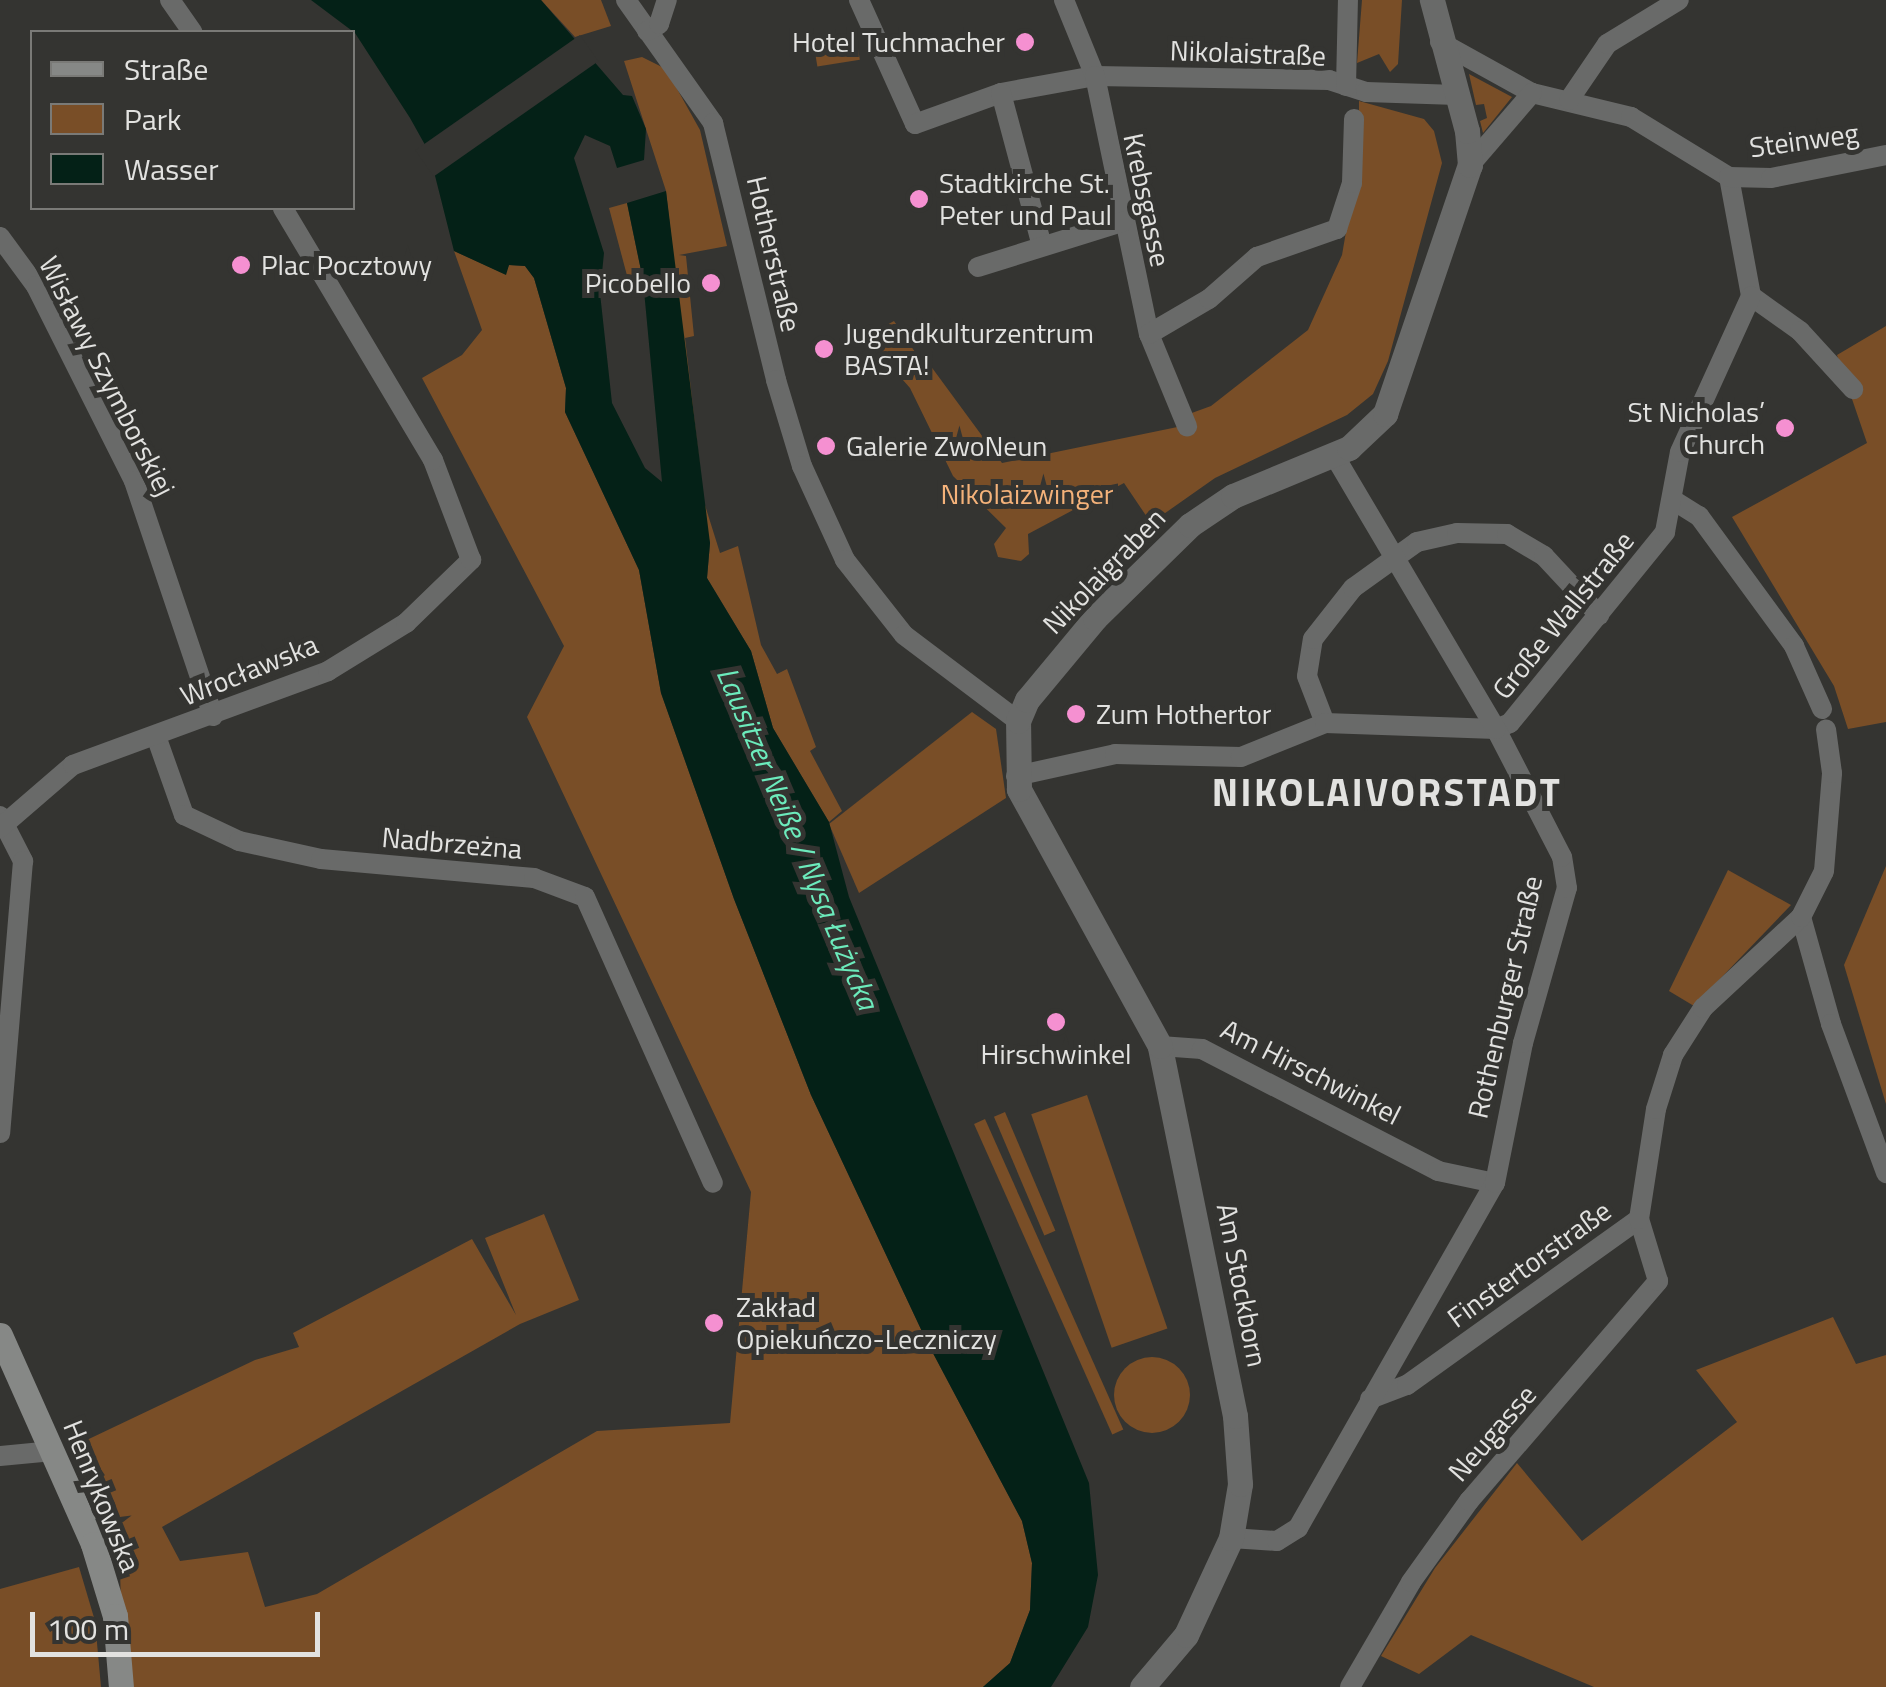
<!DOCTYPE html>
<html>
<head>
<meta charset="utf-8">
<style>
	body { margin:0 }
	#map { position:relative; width:1886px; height:1687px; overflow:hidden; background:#343431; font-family:"Titillium Web",sans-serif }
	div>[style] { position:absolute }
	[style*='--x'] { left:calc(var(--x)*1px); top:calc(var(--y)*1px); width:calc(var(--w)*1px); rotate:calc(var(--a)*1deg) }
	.green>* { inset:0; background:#794e27; transform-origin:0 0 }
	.round { border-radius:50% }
	.water>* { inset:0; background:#042117 }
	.pier>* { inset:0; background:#343431; transform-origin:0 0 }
	.minor>* { height:20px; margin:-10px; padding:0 10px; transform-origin:10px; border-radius:10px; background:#696a69 }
	.tertiary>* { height:25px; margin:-12.5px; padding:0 12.5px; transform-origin:12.5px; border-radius:12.5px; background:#696a69 }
	.secondary>* { height:25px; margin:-12.5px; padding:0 12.5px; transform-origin:12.5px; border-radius:12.5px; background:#868886 }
	.dots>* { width:28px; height:28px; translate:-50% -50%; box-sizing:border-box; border:5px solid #343431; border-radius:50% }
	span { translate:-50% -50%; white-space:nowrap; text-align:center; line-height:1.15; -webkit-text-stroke:10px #343431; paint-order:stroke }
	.poi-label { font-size:28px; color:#e2e2e0 }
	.right { translate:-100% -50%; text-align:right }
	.left { translate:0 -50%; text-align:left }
	.street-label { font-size:28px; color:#e2e2e0 }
	.park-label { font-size:28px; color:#f4b27a }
	.water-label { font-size:30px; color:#6cebbc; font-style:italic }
	.district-label { font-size:38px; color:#e2e2e0; font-weight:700; letter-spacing:2.5px }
	.legend { position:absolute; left:30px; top:30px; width:325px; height:180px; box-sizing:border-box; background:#343431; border:2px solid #7a7a77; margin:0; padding:12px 18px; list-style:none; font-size:30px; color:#e2e2e0 }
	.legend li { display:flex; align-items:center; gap:20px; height:50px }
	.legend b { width:50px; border:2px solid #7a7a77 }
	.scale { position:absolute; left:30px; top:1612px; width:290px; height:45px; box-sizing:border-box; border:5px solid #e2e2e0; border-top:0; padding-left:12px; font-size:30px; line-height:35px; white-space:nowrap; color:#e2e2e0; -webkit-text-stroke:8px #343431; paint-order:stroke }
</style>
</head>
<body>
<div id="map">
	<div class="green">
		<div style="clip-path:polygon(541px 0,601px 0,611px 26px,575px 37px)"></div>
		<div style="clip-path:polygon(1362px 0,1402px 0,1398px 64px,1390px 72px,1379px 54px,1357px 63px)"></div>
		<div style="left:857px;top:42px;width:18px;height:43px;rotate:81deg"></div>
		<div style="clip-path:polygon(642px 57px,666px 69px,700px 130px,727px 246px,679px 255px,686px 256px,694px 336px,685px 338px,704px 502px,720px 553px,738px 546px,761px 645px,777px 674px,787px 669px,816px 747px,810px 751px,842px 811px,829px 822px,773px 728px,751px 651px,707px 578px,710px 543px,701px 506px,666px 191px,624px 61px)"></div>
		<div style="clip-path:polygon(1469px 74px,1512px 97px,1483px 133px,1480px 121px,1487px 118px,1484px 104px,1476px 105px)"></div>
		<div style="clip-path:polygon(1359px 101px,1424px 119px,1434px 131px,1442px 163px,1388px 361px,1373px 394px,1347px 415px,1215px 478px,1151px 523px,1124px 483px,1028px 534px,1029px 554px,1021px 561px,998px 557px,994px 544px,1006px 528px,953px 476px,910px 388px,865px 337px,894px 321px,917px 355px,908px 362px,918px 374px,930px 365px,1002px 463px,1192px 424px,1189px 414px,1211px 406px,1308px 330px,1342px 255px,1359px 156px)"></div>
		<div style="clip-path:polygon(627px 203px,643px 280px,629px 283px,609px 208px)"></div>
		<div style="clip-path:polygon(454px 251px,505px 274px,509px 265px,525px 266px,534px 278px,566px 388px,565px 412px,639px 570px,661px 693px,734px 899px,811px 1095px,926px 1340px,1022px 1521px,1032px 1563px,1030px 1610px,1010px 1663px,983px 1687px,123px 1687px,120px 1568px,72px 1447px,255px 1360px,299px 1347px,293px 1333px,472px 1239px,516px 1315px,485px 1238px,544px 1214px,579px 1300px,520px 1324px,162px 1527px,180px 1561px,248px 1552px,265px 1607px,317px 1594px,597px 1431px,730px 1423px,751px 1192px,527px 717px,564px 646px,422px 378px,462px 355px,482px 330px)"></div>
		<div style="clip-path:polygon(1886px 326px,1886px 722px,1848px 729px,1834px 686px,1732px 517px,1867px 443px,1837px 355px)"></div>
		<div style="clip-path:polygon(972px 712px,996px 729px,1006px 798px,859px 893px,829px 824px)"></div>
		<div style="clip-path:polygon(1886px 866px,1886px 1104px,1844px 965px)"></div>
		<div style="clip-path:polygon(1728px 870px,1791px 905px,1694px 1006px,1669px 991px)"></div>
		<div style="left:1087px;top:1095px;width:247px;height:59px;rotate:71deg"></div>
		<div style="left:1005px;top:1112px;width:129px;height:12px;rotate:67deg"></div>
		<div style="left:985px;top:1119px;width:340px;height:12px;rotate:66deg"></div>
		<div style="clip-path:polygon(1833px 1317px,1856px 1364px,1886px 1355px,1886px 1687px,1594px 1687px,1471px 1635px,1419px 1674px,1381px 1656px,1435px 1568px,1517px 1463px,1582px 1541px,1737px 1422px,1696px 1370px)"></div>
		<div class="round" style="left:1114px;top:1357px;width:76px;height:76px"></div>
		<div style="clip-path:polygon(79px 1567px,95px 1621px,101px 1687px,0 1687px,0 1589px)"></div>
	</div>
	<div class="water">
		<div style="clip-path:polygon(311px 0,541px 0,623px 95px,632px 96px,646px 129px,644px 160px,617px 168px,610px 146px,585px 135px,574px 158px,604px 253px,600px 293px,612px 403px,645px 468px,662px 482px,643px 280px,627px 203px,666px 191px,710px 543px,707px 578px,751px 651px,773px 728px,829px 822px,849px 897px,1089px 1483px,1098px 1575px,1088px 1627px,1051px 1687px,983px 1687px,1010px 1663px,1030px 1610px,1032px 1563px,1022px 1521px,926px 1340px,811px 1095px,734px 899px,661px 693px,639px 570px,565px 412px,566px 388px,534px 278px,525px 266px,509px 265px,506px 275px,454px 251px,429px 152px,410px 118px,355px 33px)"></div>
	</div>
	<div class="pier">
		<div style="left:580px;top:35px;width:32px;height:201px;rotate:55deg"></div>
	</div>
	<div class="minor">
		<div style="--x:170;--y:0;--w:39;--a:55"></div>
		<div style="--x:626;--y:0;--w:151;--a:54.7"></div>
		<div style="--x:713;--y:123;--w:265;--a:76.2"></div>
		<div style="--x:776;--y:380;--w:90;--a:73.2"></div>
		<div style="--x:802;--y:466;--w:103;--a:65.4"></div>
		<div style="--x:845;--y:560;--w:95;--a:51.8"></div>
		<div style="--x:904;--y:635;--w:143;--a:37"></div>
		<div style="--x:859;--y:0;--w:136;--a:65.7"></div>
		<div style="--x:915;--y:124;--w:91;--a:-19.8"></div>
		<div style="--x:1001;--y:93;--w:96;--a:-10.3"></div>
		<div style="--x:1095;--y:76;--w:234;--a:1"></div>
		<div style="--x:1329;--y:80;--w:39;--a:18"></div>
		<div style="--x:1366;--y:92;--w:91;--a:1.9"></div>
		<div style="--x:1064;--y:0;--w:82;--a:67.8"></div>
		<div style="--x:1095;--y:76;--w:264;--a:78.2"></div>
		<div style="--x:1149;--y:334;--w:100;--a:67.6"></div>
		<div style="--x:647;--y:31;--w:14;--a:-30"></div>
		<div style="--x:659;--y:24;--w:25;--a:-72"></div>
		<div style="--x:1440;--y:42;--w:105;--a:29"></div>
		<div style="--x:1532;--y:93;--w:102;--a:13.6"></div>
		<div style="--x:1631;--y:117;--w:115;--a:31.5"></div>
		<div style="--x:1729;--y:177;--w:121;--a:79.5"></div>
		<div style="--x:1751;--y:296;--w:60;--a:35.5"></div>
		<div style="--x:1800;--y:331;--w:79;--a:47.6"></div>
		<div style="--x:1346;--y:86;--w:86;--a:-88.7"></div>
		<div style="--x:1001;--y:93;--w:158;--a:75"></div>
		<div style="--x:1569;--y:100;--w:68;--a:-55.8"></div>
		<div style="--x:1607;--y:44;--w:84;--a:-31.4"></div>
		<div style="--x:1470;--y:165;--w:95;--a:-49.3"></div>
		<div style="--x:1729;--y:177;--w:42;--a:1.4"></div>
		<div style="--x:1771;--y:178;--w:117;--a:-11.3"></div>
		<div style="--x:0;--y:237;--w:61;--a:53.7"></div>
		<div style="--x:36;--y:286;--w:218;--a:63.3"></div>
		<div style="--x:134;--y:481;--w:248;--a:71.4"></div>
		<div style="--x:978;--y:267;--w:151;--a:-17.4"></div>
		<div style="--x:1149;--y:334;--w:69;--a:-30.3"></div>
		<div style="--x:1209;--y:299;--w:64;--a:-41.2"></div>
		<div style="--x:1257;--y:257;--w:85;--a:-19.3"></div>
		<div style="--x:1337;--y:229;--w:48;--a:-71.9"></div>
		<div style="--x:1352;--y:183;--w:64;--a:-88.2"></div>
		<div style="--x:1673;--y:500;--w:31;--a:32"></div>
		<div style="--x:1699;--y:516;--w:161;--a:53.8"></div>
		<div style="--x:1794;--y:646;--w:69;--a:66"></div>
		<div style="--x:1325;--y:723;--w:50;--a:-111"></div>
		<div style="--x:1307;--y:676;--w:37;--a:-81"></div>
		<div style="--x:1313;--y:639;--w:65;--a:-51.9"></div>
		<div style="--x:1353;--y:588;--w:79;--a:-35.7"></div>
		<div style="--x:1417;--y:542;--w:41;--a:-12.7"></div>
		<div style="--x:1457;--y:533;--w:50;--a:1.1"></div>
		<div style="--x:1507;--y:534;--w:43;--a:30.7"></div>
		<div style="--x:1544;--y:556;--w:81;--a:47"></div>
		<div style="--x:156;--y:736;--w:84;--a:70.5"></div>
		<div style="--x:184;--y:815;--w:61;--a:25.3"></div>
		<div style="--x:239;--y:841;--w:84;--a:12.4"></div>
		<div style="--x:321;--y:859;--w:214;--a:5.1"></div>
		<div style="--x:534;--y:878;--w:54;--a:20.4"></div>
		<div style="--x:585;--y:897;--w:313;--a:65.9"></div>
		<div style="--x:1016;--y:776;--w:101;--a:-12.5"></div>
		<div style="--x:1115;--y:754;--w:126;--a:1.4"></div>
		<div style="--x:1241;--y:757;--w:91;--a:-22"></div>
		<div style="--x:1325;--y:723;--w:171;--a:2"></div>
		<div style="--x:1496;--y:729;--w:15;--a:-23"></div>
		<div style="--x:1510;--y:723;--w:246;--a:-50.9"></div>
		<div style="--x:1665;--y:532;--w:81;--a:-79.4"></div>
		<div style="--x:1680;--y:452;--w:171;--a:-65.5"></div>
		<div style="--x:0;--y:816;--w:51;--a:62.9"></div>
		<div style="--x:23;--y:861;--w:273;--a:94.8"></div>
		<div style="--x:0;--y:828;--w:96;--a:-40.8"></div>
		<div style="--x:73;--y:765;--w:272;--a:-20.2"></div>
		<div style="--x:328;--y:671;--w:92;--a:-31.6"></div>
		<div style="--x:406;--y:623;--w:91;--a:-44.1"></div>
		<div style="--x:471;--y:560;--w:107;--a:-110.8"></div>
		<div style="--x:433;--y:460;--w:293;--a:-120.8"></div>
		<div style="--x:1801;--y:917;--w:111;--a:74.3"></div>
		<div style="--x:1831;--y:1024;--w:159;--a:69.7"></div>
		<div style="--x:1160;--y:1046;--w:42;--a:4.1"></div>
		<div style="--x:1202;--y:1049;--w:266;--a:27.3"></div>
		<div style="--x:1438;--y:1171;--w:58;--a:11.9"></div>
		<div style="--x:1370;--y:1399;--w:40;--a:-21"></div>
		<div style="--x:1407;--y:1385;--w:285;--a:-35.6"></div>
		<div style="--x:0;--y:1456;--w:53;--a:-5.4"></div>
		<div style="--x:1231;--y:1538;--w:46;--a:3.7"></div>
		<div style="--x:1277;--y:1541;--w:25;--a:-32"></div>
		<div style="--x:1298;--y:1528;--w:397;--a:-60.3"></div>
		<div style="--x:1495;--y:1183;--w:143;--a:-78.7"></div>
		<div style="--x:1523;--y:1043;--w:161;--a:-74.2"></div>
		<div style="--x:1567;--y:888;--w:31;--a:-99"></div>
		<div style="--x:1562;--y:857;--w:144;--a:-117.3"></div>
		<div style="--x:1496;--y:729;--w:318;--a:-120.6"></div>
		<div style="--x:1350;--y:1687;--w:121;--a:-59.8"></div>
		<div style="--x:1411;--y:1582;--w:100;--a:-54.4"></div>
		<div style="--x:1469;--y:1501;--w:290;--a:-49.3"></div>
		<div style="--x:1658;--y:1281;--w:65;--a:-107"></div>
		<div style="--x:1639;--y:1219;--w:111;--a:-81.2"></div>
		<div style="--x:1656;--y:1109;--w:57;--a:-72.5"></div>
		<div style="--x:1673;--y:1055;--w:56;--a:-57.4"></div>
		<div style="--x:1703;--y:1008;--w:134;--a:-42.9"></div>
		<div style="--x:1801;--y:917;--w:51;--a:-63.4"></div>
		<div style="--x:1824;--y:871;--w:98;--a:-85.3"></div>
		<div style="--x:1832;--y:773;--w:44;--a:-97.8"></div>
	</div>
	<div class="tertiary">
		<div style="--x:1142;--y:1687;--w:68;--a:-49.8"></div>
		<div style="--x:1186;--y:1635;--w:107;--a:-65.1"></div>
		<div style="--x:1231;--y:1538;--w:55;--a:-80.5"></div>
		<div style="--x:1240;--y:1484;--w:68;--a:-94.2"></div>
		<div style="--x:1235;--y:1416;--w:378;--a:-101.5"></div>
		<div style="--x:1160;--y:1046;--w:293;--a:-118.8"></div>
		<div style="--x:1019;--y:789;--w:68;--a:-90.8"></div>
		<div style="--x:1018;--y:721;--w:23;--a:-67"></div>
		<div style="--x:1027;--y:700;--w:107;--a:-50.3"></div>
		<div style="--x:1095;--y:618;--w:133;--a:-44.4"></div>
		<div style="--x:1190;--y:525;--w:52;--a:-34"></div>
		<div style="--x:1233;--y:496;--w:126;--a:-22.5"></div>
		<div style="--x:1349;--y:448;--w:50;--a:-43.4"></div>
		<div style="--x:1385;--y:414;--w:263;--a:-71.2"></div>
		<div style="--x:1470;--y:165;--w:34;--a:-95"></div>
		<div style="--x:1467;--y:131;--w:136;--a:-105"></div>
	</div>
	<div class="secondary">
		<div style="--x:0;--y:1335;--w:229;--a:66"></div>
		<div style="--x:93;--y:1544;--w:75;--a:73"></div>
		<div style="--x:115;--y:1616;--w:71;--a:85.2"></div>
	</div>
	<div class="dots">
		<div style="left:1025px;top:42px;background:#f590d1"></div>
		<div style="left:919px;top:199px;background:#f590d1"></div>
		<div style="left:241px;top:265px;background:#f590d1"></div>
		<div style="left:711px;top:283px;background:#f590d1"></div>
		<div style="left:824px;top:349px;background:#f590d1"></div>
		<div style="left:1785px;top:428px;background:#f590d1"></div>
		<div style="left:826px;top:446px;background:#f590d1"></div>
		<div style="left:1076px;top:714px;background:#f590d1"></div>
		<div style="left:1056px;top:1022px;background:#f590d1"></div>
		<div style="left:714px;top:1323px;background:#f590d1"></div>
	</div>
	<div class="poi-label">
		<span class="right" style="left:1005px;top:42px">Hotel Tuchmacher</span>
		<span class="left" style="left:939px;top:199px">Stadtkirche St.<br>Peter und Paul</span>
		<span class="left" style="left:261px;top:265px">Plac Pocztowy</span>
		<span class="right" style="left:691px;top:283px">Picobello</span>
		<span class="left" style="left:844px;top:349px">Jugendkulturzentrum<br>BASTA!</span>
		<span class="right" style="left:1765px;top:428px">St Nicholas’<br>Church</span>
		<span class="left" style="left:846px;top:446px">Galerie ZwoNeun</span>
		<span class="left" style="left:1096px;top:714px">Zum Hothertor</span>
		<span style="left:1056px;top:1054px">Hirschwinkel</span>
		<span class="left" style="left:736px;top:1323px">Zakład<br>Opiekuńczo-Leczniczy</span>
	</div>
	<div class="street-label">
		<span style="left:1248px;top:53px;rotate:2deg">Nikolaistraße</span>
		<span style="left:1804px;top:140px;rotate:-8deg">Steinweg</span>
		<span style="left:1147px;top:200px;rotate:78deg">Krebsgasse</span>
		<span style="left:774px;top:254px;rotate:77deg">Hotherstraße</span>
		<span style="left:107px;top:376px;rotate:63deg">Wisławy Szymborskiej</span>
		<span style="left:1104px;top:571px;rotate:-46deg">Nikolaigraben</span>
		<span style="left:1563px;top:615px;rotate:-51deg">Große Wallstraße</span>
		<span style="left:249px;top:670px;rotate:-22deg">Wrocławska</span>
		<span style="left:452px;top:843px;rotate:5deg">Nadbrzeżna</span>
		<span style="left:1505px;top:997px;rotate:-77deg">Rothenburger Straße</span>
		<span style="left:1311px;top:1072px;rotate:27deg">Am Hirschwinkel</span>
		<span style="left:1529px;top:1264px;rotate:-36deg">Finstertorstraße</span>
		<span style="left:1242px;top:1285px;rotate:79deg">Am Stockborn</span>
		<span style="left:1492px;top:1433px;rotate:-49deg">Neugasse</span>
		<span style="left:102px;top:1496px;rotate:68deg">Henrykowska</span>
	</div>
	<div class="park-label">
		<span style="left:1027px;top:494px">Nikolaizwinger</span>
	</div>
	<div class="water-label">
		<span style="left:798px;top:838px;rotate:67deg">Lausitzer Neiße / Nysa Łużycka</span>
	</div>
	<div class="district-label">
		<span style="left:1387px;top:793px">NIKOLAIVORSTADT</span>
	</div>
	<ul class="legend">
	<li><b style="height:12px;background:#868886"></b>Straße</li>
	<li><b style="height:28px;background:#794e27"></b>Park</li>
	<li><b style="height:28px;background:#042117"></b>Wasser</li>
	</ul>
	<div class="scale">100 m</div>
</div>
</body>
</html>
